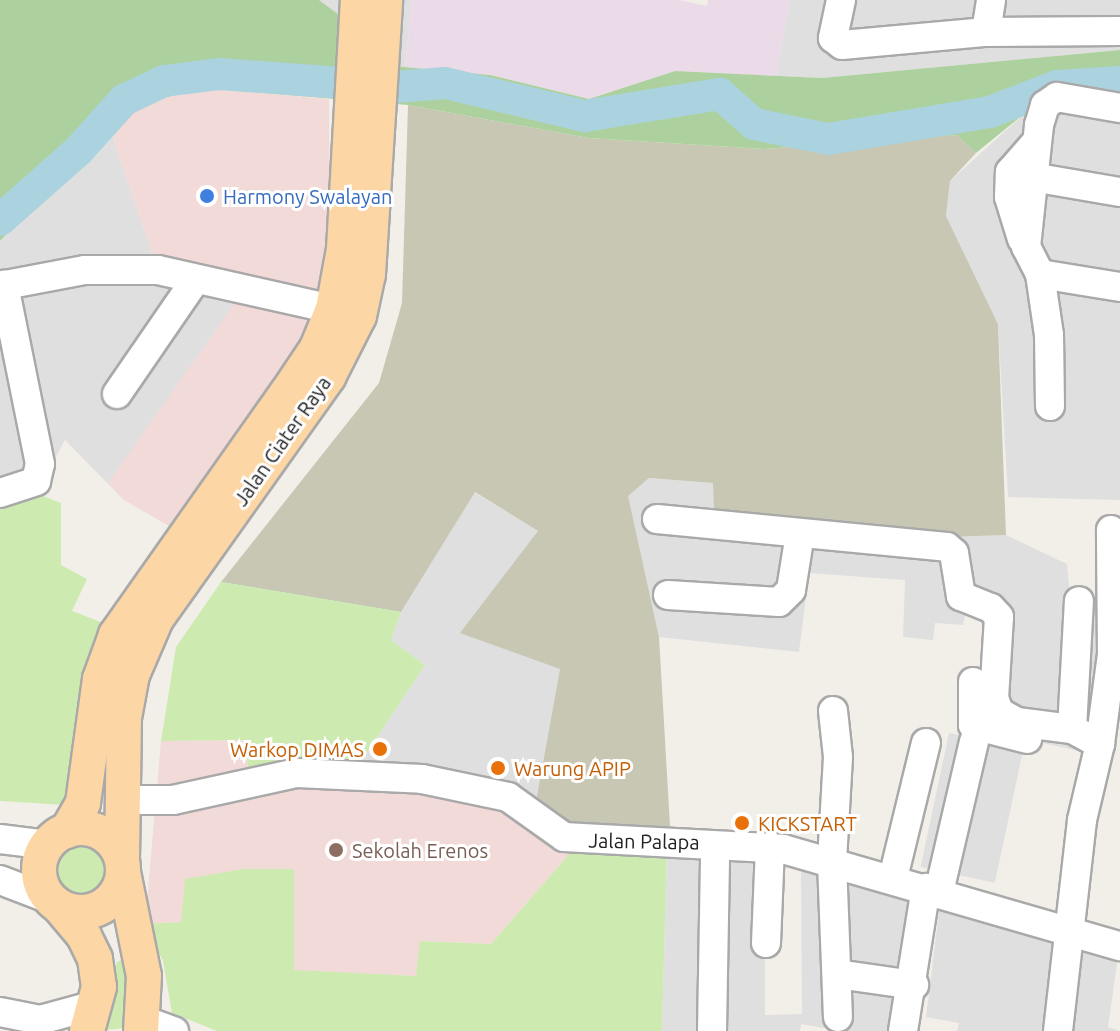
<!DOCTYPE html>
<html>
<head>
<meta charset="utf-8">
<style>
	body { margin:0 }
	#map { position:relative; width:1120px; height:1031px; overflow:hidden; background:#f2efe9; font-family:Ubuntu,sans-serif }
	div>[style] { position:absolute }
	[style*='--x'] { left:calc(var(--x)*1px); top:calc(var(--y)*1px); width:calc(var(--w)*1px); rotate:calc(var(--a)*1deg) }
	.residential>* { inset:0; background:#e0dfdf; transform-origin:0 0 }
	.commercial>* { inset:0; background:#f2dad9 }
	.industrial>* { inset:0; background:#ebdbe8 }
	.construction>* { inset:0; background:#c7c7b4 }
	.grass>* { inset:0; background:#cdebb0 }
	.round { border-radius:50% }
	.forest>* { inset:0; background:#add19e }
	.river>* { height:32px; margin:-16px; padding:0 16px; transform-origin:16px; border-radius:16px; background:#aad3df }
	.roads { filter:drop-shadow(2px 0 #a9a9a9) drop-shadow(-2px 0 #a9a9a9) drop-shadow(0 2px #a9a9a9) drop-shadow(0 -2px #a9a9a9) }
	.minor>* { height:28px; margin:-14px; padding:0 14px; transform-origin:14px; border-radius:14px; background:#fff }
	.major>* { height:34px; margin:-17px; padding:0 17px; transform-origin:17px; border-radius:17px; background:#fcd6a4 }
	.major>.ring { margin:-17px; padding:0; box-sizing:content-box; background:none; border:34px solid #fcd6a4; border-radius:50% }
	.dots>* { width:22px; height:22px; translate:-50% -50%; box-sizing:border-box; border:4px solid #fff; border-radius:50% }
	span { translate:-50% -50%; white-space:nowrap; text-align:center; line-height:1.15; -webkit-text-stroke:6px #fff; paint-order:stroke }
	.shop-label { font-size:20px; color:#366cbe }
	.left { translate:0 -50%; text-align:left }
	.street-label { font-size:20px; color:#222 }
	.food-label { font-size:20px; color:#c56008 }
	.right { translate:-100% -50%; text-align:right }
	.education-label { font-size:20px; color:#785e54 }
</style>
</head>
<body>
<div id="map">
	<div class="residential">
		<div style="clip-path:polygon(319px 0,412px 0,405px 67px,339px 61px,342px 17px)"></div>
		<div style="clip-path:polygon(790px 0,1120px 0,1120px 50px,822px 78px,776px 76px)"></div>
		<div style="clip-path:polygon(1096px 99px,1120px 104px,1120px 500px,1008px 497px,998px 324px,946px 216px,950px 181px,1025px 113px)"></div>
		<div style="clip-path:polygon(110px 129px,153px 256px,249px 282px,124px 500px,65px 440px,44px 478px,43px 496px,0 506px,0 241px)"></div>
		<div style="clip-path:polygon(649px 478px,714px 483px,714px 510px,920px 538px,1006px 535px,1067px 564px,1070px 597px,1120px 602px,1084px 752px,983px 730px,974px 710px,989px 616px,966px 611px,963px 625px,935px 623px,933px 640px,903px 637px,905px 580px,809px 573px,799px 652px,659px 637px,627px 496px)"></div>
		<div style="clip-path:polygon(474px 492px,538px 531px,560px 669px,536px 801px,355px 770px,425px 665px,391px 640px,401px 612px)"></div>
		<div style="left:949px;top:733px;width:76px;height:137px;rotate:12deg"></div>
		<div style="clip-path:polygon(667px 846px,765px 854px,765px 1015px,802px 1014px,801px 864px,924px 897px,908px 1031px,841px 1031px,801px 1024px,800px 1031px,662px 1031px)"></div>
		<div style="clip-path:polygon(940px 903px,1037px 937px,1119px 950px,1108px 1027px,1120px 1031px,957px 1031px,959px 1023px,926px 1017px)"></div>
	</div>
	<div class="commercial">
		<div style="clip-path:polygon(203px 88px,329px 99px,330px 278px,292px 361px,174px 529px,124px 500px,108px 483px,249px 283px,153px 256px,110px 129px,148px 102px)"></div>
		<div style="clip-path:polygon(245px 740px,249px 776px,466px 782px,584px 837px,491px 944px,421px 941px,416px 976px,293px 971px,294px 869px,181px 922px,145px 924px,161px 741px)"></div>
	</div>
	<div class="industrial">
		<div style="clip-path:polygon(412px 0,680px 0,707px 6px,708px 0,790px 0,776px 76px,675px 71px,589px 99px,490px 75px,405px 67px)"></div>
	</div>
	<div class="construction">
		<div style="clip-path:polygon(408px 105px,588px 138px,764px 149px,957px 135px,976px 153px,950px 181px,946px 216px,998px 324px,1006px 535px,920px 538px,740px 521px,714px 510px,713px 483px,649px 478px,628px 496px,659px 637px,670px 826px,584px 837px,536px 801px,560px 669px,460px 633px,538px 531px,475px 492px,401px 612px,221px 582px,379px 383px,402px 303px)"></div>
	</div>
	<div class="grass">
		<div style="clip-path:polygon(43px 496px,61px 503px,61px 565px,87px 579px,72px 611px,101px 622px,74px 731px,65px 805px,0 801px,0 506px)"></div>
		<div style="clip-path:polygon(221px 582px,401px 612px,391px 640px,425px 665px,355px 770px,249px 777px,245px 740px,161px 741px,176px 647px)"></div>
		<div style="clip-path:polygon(584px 837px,667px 846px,662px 1031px,217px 1031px,172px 1013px,163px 961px,145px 924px,181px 922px,185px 879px,243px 869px,294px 869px,294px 970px,416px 976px,420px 941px,491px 944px)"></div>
		<div class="round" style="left:57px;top:847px;width:48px;height:48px"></div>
		<div style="clip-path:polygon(124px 959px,129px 990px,126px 1028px,95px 1031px,117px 962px)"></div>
	</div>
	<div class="forest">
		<div style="clip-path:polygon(0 0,319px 0,342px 17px,340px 61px,490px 75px,589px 99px,675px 71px,822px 78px,1120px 50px,1120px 104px,1095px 99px,1025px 113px,976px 153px,957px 135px,764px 149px,588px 138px,408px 105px,203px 88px,148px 102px,110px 128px,0 241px)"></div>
	</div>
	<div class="river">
		<div style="--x:0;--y:220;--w:104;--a:-41.5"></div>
		<div style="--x:78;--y:151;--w:69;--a:-48"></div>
		<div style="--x:124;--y:100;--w:44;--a:-25.4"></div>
		<div style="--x:164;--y:81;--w:55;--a:-7.3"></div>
		<div style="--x:219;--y:74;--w:177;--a:4.2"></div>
		<div style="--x:396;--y:87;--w:49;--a:-4.7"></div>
		<div style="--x:445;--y:83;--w:144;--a:13.3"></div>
		<div style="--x:585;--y:116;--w:137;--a:-9.3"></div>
		<div style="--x:720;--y:94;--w:45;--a:41.4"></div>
		<div style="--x:754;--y:124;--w:76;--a:11.5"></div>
		<div style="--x:828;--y:139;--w:164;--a:-9.5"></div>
		<div style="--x:990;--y:112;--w:72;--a:-21.2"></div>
		<div style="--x:1057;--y:86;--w:63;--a:-3.6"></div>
	</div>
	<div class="roads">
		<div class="minor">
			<div style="--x:841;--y:0;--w:39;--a:102"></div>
			<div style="--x:833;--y:38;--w:11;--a:38"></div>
			<div style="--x:842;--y:45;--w:145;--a:-5.2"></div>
			<div style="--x:986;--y:32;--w:134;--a:-0.4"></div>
			<div style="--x:986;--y:32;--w:32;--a:-81"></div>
			<div style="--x:1032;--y:177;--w:89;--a:9.7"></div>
			<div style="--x:1022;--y:239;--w:44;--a:-107.2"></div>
			<div style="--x:1009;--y:197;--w:25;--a:-88"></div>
			<div style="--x:1010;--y:172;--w:38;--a:-49"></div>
			<div style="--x:1040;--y:274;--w:81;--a:9.2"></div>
			<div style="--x:0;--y:286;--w:86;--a:-10.7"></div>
			<div style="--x:85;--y:270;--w:73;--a:0"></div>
			<div style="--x:158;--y:270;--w:179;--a:12.6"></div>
			<div style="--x:117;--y:394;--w:136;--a:-55.5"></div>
			<div style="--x:1050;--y:406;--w:71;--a:-90.8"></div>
			<div style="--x:1049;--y:335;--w:62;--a:-98.4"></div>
			<div style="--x:1040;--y:274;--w:30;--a:-117"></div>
			<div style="--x:1026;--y:247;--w:123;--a:-83.9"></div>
			<div style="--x:1039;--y:125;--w:21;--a:-73"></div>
			<div style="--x:1045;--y:105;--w:14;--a:-34"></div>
			<div style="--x:1057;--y:97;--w:64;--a:9.9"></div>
			<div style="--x:0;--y:493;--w:38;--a:-18"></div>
			<div style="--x:36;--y:481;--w:17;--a:-77"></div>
			<div style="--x:40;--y:464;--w:183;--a:-101.4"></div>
			<div style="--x:657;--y:519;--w:291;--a:5.5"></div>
			<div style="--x:947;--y:547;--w:9;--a:41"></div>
			<div style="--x:954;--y:553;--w:44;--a:80.8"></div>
			<div style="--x:961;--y:596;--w:32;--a:22"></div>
			<div style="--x:991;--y:608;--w:12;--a:48"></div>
			<div style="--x:999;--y:617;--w:81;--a:93.5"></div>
			<div style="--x:994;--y:698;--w:15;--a:70"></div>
			<div style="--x:999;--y:712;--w:21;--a:29"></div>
			<div style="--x:1017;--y:722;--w:55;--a:7.3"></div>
			<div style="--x:1072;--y:729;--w:32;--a:28"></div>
			<div style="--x:668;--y:595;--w:111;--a:3.6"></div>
			<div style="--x:779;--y:602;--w:17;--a:-45"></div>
			<div style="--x:791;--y:590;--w:57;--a:-80.9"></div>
			<div style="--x:973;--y:682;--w:43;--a:90"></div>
			<div style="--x:973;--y:725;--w:56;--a:14.5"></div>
			<div style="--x:833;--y:711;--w:46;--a:83.8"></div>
			<div style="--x:838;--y:757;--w:105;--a:93.3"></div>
			<div style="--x:832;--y:862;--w:155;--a:87.8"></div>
			<div style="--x:1072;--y:729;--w:128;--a:-86.9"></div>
			<div style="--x:124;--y:800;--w:49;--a:0"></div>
			<div style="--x:173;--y:800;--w:127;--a:-12.3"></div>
			<div style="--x:297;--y:773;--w:125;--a:2.7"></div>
			<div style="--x:422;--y:779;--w:88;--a:11.8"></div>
			<div style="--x:508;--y:797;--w:69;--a:35.5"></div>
			<div style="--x:564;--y:837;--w:219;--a:3.1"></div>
			<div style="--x:783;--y:849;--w:351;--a:16.1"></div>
			<div style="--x:0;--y:839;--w:48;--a:7.1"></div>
			<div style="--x:893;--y:878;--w:139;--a:-76.3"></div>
			<div style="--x:0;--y:880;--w:53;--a:20.8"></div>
			<div style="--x:939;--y:892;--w:155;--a:-76.9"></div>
			<div style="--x:766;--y:943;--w:96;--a:-87.6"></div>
			<div style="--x:837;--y:974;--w:78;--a:8.1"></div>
			<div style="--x:0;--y:1012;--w:41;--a:11.3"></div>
			<div style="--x:40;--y:1020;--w:57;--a:-15.3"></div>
			<div style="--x:143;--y:1020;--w:33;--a:20"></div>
			<div style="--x:712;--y:1031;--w:174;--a:-89"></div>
			<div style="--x:903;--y:1031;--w:145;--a:-80.9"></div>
			<div style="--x:1058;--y:1031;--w:212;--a:-83.5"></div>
			<div style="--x:1082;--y:820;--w:78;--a:-76.7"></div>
			<div style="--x:1100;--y:744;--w:91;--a:-82.4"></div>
			<div style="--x:1112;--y:654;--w:124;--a:-90.5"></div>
		</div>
		<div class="major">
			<div class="ring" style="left:39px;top:828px;width:50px;height:50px"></div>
			<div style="--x:67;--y:831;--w:32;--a:-60"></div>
			<div style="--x:83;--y:803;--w:125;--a:-82.2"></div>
			<div style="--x:100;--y:679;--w:47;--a:-70"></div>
			<div style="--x:116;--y:635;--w:296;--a:-54.8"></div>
			<div style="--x:287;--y:393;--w:54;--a:-56.3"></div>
			<div style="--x:317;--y:348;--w:42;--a:-67.7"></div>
			<div style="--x:333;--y:309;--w:61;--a:-79.6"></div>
			<div style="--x:344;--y:249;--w:249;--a:-86.8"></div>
			<div style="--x:122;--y:859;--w:141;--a:-89.2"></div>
			<div style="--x:124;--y:718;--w:44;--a:-79.5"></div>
			<div style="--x:132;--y:675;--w:61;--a:-66.8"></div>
			<div style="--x:156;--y:619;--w:297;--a:-54.6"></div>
			<div style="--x:328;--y:377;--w:68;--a:-63.1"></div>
			<div style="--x:359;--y:316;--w:43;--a:-77.9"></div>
			<div style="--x:368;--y:274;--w:275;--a:-86.4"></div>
			<div style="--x:123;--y:872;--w:106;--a:78.6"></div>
			<div style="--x:144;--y:976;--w:55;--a:93.1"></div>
			<div style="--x:59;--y:906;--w:39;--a:50"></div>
			<div style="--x:84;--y:936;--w:25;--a:64"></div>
			<div style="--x:95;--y:959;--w:28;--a:82"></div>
			<div style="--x:99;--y:987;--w:46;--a:105.3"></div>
		</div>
	</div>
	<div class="dots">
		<div style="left:207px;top:196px;background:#3f7fe0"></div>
		<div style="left:380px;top:749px;background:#e8710a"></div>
		<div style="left:498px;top:768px;background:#e8710a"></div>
		<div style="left:742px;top:823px;background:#e8710a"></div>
		<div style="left:336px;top:850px;background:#8d6e63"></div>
	</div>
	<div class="shop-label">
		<span class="left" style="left:223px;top:196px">Harmony Swalayan</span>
	</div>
	<div class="street-label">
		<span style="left:282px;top:441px;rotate:-55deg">Jalan Ciater Raya</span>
		<span style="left:644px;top:841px;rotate:1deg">Jalan Palapa</span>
	</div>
	<div class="food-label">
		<span class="right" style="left:364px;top:749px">Warkop DIMAS</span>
		<span class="left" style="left:514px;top:768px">Warung APIP</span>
		<span class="left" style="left:758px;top:823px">KICKSTART</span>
	</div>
	<div class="education-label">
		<span class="left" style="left:352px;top:850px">Sekolah Erenos</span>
	</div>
</div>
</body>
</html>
